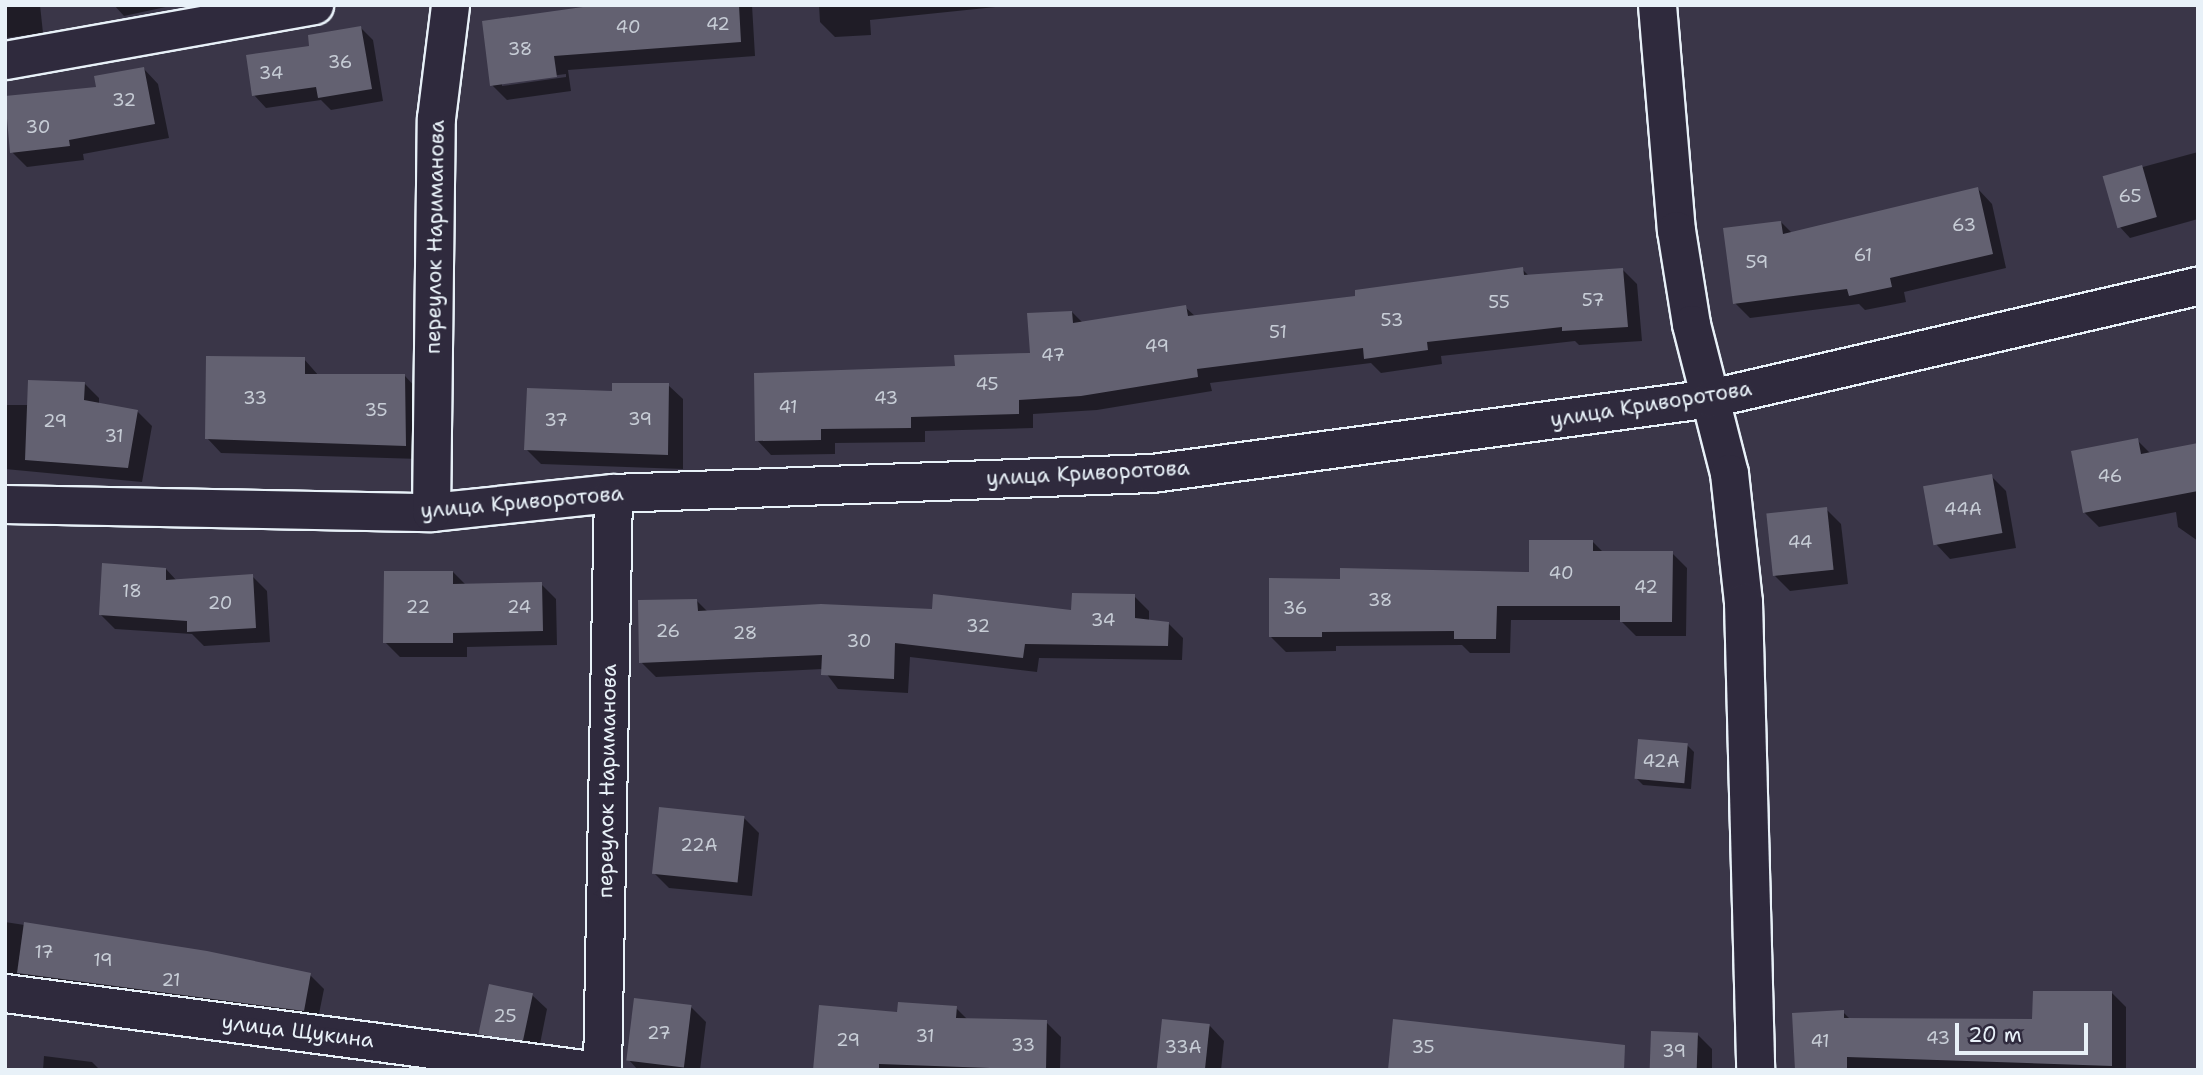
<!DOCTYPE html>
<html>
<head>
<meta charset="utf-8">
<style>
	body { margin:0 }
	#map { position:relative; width:2203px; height:1075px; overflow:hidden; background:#3a3648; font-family:"Shantell Sans",sans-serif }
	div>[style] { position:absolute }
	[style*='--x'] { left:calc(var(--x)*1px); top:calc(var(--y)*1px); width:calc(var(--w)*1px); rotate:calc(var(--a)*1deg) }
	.shadow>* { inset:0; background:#0007 }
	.building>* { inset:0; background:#636171; transform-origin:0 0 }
	.roads { filter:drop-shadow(2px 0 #e8f1f8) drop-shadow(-2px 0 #e8f1f8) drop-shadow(0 2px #e8f1f8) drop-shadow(0 -2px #e8f1f8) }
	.street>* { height:37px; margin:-18.5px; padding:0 18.5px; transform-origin:18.5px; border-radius:18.5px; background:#2f2a3d }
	span { translate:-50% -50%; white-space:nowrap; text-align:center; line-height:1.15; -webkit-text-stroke:7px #2f2a3d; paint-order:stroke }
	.number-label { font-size:18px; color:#c7cdd6 }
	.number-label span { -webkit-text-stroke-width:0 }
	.street-label { font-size:21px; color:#e8f1f8 }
	.frame { position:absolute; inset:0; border:7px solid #e8f1f8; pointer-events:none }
	.scale { position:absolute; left:1955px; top:1023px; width:133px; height:32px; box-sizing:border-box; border:4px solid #e8f1f8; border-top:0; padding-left:9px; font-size:21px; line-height:24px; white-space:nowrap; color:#e8f1f8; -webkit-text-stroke:5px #2f2a3d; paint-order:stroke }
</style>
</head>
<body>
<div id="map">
	<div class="shadow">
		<div style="clip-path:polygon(5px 5px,40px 5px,43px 33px,5px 38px)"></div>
		<div style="clip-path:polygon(114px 5px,175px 5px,124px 16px)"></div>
		<div style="clip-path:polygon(evenodd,601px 5px,752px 5px,755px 56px,568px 70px,571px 91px,507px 100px,492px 85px,601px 5px,566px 74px,566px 77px,502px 86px,502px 82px,566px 74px)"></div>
		<div style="clip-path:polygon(819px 5px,1015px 5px,870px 20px,871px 35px,835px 37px,820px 22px)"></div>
		<div style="clip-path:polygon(361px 28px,373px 40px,383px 101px,331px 110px,321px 100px,266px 108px,254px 95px,311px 47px)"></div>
		<div style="clip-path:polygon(144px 69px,158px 84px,169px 138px,83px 154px,84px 160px,27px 167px,12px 152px,98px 88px)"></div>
		<div style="clip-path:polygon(2198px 152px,2198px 219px,2130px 238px,2119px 226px,2106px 177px)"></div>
		<div style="clip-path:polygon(1978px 189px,1992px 204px,2006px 268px,1904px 292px,1906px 302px,1865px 310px,1859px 304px,1750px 318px,1735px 303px,1781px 222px,1792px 233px)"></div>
		<div style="clip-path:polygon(1522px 269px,1529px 276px,1622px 269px,1637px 284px,1642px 341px,1579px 345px,1575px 341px,1441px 356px,1442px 364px,1381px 373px,1371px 363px,1210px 383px,1212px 391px,1097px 410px,1033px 414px,1033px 428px,925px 431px,925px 442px,835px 443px,835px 454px,771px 455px,757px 440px,957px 368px,1032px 354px,1072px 312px,1083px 323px,1185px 307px,1196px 317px,1357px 297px)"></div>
		<div style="clip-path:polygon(304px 359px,319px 376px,405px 376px,419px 391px,420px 459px,221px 453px,207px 438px)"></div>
		<div style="clip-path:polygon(84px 383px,99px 398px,99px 404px,137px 411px,152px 426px,142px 482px,5px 469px,5px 405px,29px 405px)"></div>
		<div style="clip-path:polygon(668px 385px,683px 399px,683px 469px,541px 464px,526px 449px)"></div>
		<div style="clip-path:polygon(2137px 440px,2151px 454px,2198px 445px,2198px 541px,2178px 527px,2176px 512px,2099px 527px,2084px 512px)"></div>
		<div style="clip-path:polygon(1991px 476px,2006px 491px,2016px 548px,1950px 559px,1936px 544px)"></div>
		<div style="clip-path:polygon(1826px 509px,1841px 524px,1848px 584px,1790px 591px,1775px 576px)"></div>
		<div style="clip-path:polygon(1593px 542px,1604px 553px,1672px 553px,1687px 568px,1686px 636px,1636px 636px,1620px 620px,1511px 620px,1510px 653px,1470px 653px,1462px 645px,1336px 646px,1336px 651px,1286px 652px,1271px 637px,1342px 581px,1531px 573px)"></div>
		<div style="clip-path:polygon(166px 569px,177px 581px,252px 576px,267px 591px,270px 642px,204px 646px,192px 634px,115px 629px,100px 614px)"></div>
		<div style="clip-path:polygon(453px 572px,466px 585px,541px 584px,556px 599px,557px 645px,467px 647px,467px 657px,400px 657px,385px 642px)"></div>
		<div style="clip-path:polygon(1134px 596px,1149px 611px,1149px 621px,1168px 623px,1183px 638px,1182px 660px,1039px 658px,1037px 672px,910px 657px,908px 693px,838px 689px,823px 669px,656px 677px,641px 662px,697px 601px,708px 612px,1073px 612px)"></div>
		<div style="clip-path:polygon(1687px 745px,1694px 752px,1691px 789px,1643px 785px,1636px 778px)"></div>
		<div style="clip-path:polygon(744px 818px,759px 833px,752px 896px,669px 888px,654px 873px)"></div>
		<div style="clip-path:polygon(5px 922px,207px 953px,310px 975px,324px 989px,317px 1024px,5px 981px)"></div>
		<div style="clip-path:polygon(2111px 992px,2126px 1007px,2126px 1070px,1797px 1070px,1843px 1012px,1851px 1020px,2034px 1021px)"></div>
		<div style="clip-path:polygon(532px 995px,547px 1009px,538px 1054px,495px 1048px,480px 1033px)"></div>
		<div style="clip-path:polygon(691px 1007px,706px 1022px,700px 1070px,638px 1070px,628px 1059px)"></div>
		<div style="clip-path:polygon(956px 1008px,968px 1020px,1046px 1022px,1061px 1037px,1060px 1070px,814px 1070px,899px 1014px)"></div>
		<div style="clip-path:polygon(1210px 1026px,1224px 1041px,1221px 1070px,1158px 1070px)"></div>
		<div style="clip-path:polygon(1698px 1035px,1712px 1049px,1712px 1070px,1651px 1070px)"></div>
		<div style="clip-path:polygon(44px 1056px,92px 1062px,100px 1070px,43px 1070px)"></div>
	</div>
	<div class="building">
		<div style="clip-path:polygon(597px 5px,739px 5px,741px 42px,554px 56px,557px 77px,490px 86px,482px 21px)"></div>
		<div style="clip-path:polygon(361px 26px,372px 89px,318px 98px,316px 87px,252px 96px,246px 55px,309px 46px,308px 35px)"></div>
		<div style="clip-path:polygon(144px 67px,155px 124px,69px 140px,70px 146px,10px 153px,5px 96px,96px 87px,94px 76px)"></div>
		<div style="left:2142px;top:165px;width:54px;height:41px;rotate:74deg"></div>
		<div style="clip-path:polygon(1978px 187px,1993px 254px,1890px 278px,1892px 287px,1849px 296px,1847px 289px,1733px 304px,1723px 228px,1781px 221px,1783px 234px)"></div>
		<div style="clip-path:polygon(1523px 267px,1524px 275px,1623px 268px,1628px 327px,1562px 331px,1562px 327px,1427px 342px,1428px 350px,1364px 359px,1363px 348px,1197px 369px,1198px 377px,1081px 396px,1019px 400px,1019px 414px,911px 417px,911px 428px,821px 429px,821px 440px,755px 441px,754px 373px,955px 366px,954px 355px,1030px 353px,1027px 313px,1072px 311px,1073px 323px,1186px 305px,1188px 316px,1355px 296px,1355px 290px)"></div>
		<div style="clip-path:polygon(206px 356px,305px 357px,305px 374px,405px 374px,406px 446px,205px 439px)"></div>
		<div style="clip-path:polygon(28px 380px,85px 382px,84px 400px,138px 410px,128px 468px,25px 460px)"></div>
		<div style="clip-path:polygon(612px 383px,669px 383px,668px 455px,524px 450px,527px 388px,612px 391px)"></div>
		<div style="clip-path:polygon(2138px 438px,2141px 454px,2198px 443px,2198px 491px,2083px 513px,2071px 451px)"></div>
		<div style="left:1992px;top:474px;width:60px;height:70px;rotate:80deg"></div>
		<div style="left:1827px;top:507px;width:63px;height:61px;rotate:84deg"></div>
		<div style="clip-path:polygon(1529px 540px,1593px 540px,1593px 551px,1673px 551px,1672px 622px,1620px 622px,1620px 606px,1497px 606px,1496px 639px,1454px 639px,1454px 631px,1322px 632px,1322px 637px,1269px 637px,1269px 578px,1340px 579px,1340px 568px,1529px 572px)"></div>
		<div style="clip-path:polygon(102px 563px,166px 568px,166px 580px,253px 574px,256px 628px,187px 632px,187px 621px,99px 615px)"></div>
		<div style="clip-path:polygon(384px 571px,453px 571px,453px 584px,542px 582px,543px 631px,453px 633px,453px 643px,383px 643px)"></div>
		<div style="clip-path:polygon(1072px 593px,1135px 594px,1135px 618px,1169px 622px,1168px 646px,1025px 644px,1023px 658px,895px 643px,894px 679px,821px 675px,822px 655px,639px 663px,638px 600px,697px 599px,698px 611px,821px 604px,932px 609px,933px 594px,1071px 610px)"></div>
		<div style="left:1638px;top:739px;width:50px;height:40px;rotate:5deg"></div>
		<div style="left:659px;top:807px;width:86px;height:67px;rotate:6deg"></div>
		<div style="clip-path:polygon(24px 922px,207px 951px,311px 973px,304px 1011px,17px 973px)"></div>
		<div style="left:489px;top:984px;width:45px;height:51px;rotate:12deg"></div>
		<div style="clip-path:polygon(2033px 991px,2112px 991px,2112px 1066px,1847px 1057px,1847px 1070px,1795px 1070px,1792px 1013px,1844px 1010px,1844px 1018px,2032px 1019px)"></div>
		<div style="left:634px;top:998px;width:58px;height:63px;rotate:7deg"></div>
		<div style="clip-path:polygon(898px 1002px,957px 1006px,956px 1018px,1047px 1020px,1046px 1070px,879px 1064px,879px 1070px,813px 1070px,819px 1005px,897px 1012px)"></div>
		<div style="left:1162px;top:1019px;width:48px;height:51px;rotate:6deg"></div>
		<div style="clip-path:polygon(1393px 1019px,1625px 1045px,1624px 1070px,1388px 1070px)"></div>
		<div style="left:1651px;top:1031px;width:47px;height:39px;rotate:2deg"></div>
	</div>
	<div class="roads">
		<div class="street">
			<div style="--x:1657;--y:5;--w:226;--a:85.2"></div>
			<div style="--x:1676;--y:230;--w:95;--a:80.9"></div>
			<div style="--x:1691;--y:324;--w:154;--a:75.7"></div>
			<div style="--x:1729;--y:473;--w:130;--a:83.8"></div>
			<div style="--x:1743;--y:602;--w:468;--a:88.5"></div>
			<div style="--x:5;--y:60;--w:314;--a:-10.1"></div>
			<div style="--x:5;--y:504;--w:426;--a:1.1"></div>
			<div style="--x:431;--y:512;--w:183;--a:-6"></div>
			<div style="--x:613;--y:493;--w:539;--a:-2.13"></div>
			<div style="--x:1152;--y:473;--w:564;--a:-7.64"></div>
			<div style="--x:1711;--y:398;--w:500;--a:-13"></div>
			<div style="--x:431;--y:512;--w:394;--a:-89.3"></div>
			<div style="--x:436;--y:118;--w:114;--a:-82.9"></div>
			<div style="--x:5;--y:993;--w:591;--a:7.49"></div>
			<div style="--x:602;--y:1070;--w:577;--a:-88.91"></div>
		</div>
	</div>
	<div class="number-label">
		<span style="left:718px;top:24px">42</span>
		<span style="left:628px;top:27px">40</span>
		<span style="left:520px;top:49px">38</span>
		<span style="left:340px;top:62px">36</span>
		<span style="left:271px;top:73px">34</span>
		<span style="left:124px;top:100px">32</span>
		<span style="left:38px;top:127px">30</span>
		<span style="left:2130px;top:196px">65</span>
		<span style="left:1964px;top:225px">63</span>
		<span style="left:1863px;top:255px">61</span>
		<span style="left:1757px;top:262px">59</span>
		<span style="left:1593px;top:300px">57</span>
		<span style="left:1499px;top:302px">55</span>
		<span style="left:1392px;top:320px">53</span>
		<span style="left:1278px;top:332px">51</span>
		<span style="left:1157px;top:346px">49</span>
		<span style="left:1053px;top:355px">47</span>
		<span style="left:987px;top:384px">45</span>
		<span style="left:255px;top:398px">33</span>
		<span style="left:886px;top:398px">43</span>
		<span style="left:788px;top:407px">41</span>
		<span style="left:376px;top:410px">35</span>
		<span style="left:640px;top:419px">39</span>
		<span style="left:556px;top:420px">37</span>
		<span style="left:55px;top:421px">29</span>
		<span style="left:114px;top:436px">31</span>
		<span style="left:2110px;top:476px">46</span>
		<span style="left:1963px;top:509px">44А</span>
		<span style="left:1800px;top:542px">44</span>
		<span style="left:1561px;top:573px">40</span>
		<span style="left:1646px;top:587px">42</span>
		<span style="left:132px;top:591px">18</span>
		<span style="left:1380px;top:600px">38</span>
		<span style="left:220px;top:603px">20</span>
		<span style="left:418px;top:607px">22</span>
		<span style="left:519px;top:607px">24</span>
		<span style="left:1295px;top:608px">36</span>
		<span style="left:1103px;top:620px">34</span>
		<span style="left:978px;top:626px">32</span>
		<span style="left:668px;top:631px">26</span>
		<span style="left:745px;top:633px">28</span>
		<span style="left:859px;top:641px">30</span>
		<span style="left:1661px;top:761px">42А</span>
		<span style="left:699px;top:845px">22А</span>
		<span style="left:44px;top:952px">17</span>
		<span style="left:103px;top:960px">19</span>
		<span style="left:171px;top:980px">21</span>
		<span style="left:505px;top:1016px">25</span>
		<span style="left:659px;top:1033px">27</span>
		<span style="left:925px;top:1036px">31</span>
		<span style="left:1938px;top:1038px">43</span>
		<span style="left:848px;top:1040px">29</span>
		<span style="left:1820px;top:1041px">41</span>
		<span style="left:1023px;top:1045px">33</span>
		<span style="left:1183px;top:1047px">33А</span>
		<span style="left:1423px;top:1047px">35</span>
		<span style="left:1674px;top:1051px">39</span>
	</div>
	<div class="street-label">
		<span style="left:435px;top:237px;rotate:-89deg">переулок Нариманова</span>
		<span style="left:1651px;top:404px;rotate:-9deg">улица Криворотова</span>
		<span style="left:1088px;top:473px;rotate:-3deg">улица Криворотова</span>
		<span style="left:522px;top:502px;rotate:-5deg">улица Криворотова</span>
		<span style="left:607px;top:781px;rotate:-89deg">переулок Нариманова</span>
		<span style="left:298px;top:1031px;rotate:7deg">улица Щукина</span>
	</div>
	<div class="frame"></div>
	<div class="scale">20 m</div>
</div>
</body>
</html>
